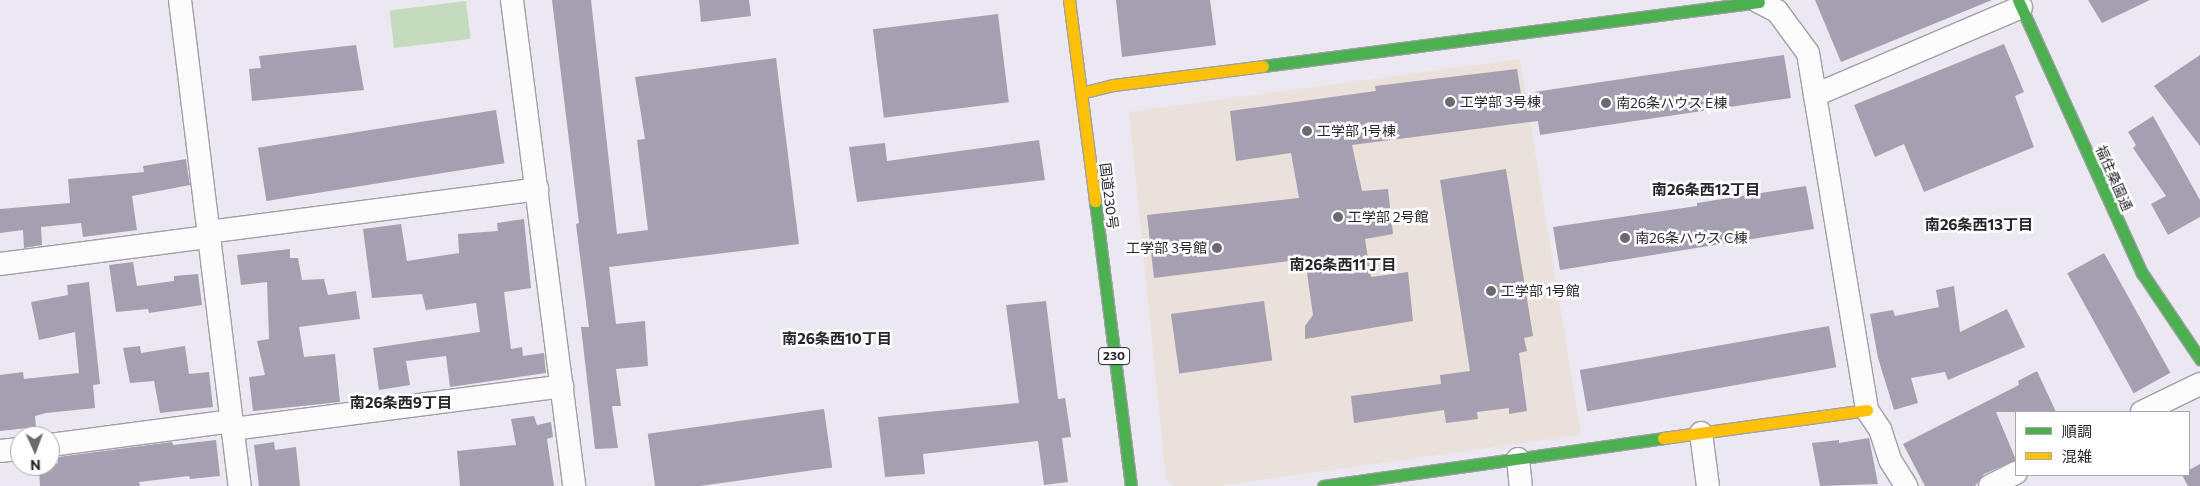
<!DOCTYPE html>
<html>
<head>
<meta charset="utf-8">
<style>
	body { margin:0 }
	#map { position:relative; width:2200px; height:486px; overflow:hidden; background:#ebe8f2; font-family:Commissioner,"Noto Sans JP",sans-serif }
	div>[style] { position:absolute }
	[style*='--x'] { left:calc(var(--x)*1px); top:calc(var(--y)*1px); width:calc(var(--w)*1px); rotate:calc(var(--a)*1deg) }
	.education>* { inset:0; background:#eae1db }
	.green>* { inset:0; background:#c4dbbe; transform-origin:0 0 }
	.building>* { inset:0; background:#a69eb1; transform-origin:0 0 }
	.roads { filter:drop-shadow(1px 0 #a19fa6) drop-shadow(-1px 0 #a19fa6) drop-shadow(0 1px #a19fa6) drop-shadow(0 -1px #a19fa6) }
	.street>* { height:22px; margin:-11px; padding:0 11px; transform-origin:11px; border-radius:11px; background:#fcfcfd }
	.fast>* { height:11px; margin:-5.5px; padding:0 5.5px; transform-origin:5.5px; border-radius:5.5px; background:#4caf50 }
	.slow>* { height:11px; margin:-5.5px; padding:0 5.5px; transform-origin:5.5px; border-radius:5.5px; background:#ffc107 }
	.dots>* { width:14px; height:14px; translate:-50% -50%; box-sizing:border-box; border:2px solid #fff; border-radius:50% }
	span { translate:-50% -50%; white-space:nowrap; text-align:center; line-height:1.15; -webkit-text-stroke:5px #fff; paint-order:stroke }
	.shield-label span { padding:1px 4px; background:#fff; border:1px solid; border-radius:4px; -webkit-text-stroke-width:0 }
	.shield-label { font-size:12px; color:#28262c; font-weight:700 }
	.poi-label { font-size:14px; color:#28262c }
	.left { translate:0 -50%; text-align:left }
	.right { translate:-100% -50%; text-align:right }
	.street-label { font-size:14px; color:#28262c }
	.neighbourhood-label { font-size:15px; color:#28262c; font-weight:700 }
	.legend { position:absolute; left:2015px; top:411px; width:175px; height:65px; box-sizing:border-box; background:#fff; border:1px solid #a9a8ab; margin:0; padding:6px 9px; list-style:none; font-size:15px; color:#28262c }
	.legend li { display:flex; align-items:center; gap:10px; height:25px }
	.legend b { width:25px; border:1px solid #a9a8ab }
	.north { position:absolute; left:10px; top:426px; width:50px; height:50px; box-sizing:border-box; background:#fff; border:1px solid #a9a8ab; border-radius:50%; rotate:178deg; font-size:14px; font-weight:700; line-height:20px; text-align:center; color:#28262c }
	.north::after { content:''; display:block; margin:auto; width:18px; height:22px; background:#6c6a71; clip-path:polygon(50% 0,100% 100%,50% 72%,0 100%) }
</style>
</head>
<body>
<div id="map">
	<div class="education">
		<div style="clip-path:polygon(1520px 59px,1581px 435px,1216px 486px,1174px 486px,1166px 479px,1129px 112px)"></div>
	</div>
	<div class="green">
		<div style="left:466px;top:1px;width:38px;height:77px;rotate:83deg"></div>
	</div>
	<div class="building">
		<div style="clip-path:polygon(552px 0,591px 0,617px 234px,648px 230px,637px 140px,645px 139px,635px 77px,776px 58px,799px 244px,609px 267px,616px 324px,645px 321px,648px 366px,616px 369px,621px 406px,612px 406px,618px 448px,595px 449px,581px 327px,589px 327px,576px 224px,579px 223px)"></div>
		<div style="clip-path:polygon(699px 0,749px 0,751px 16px,701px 22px)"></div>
		<div style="clip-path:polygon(1116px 0,1210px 0,1216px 45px,1122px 57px)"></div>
		<div style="clip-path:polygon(1815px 0,1992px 0,1841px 62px)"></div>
		<div style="clip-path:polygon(2088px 0,2150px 0,2102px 23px)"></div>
		<div style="left:998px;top:14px;width:89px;height:126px;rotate:83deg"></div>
		<div style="clip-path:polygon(2004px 44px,2024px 92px,2015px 96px,2034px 147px,1924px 192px,1904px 144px,1875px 157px,1854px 105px)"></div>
		<div style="clip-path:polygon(356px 45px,364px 90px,252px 101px,249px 69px,261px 68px,259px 56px)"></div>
		<div style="clip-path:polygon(1784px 55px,1791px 98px,1540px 135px,1538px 121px,1352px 145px,1362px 191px,1388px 189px,1393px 234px,1365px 239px,1371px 277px,1408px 272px,1413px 321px,1305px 339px,1305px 326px,1313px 315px,1305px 259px,1154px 278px,1147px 215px,1299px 198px,1291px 153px,1236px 161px,1230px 111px,1376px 91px,1375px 86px,1517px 69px,1521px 94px)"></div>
		<div style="clip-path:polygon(2200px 55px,2200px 146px,2154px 86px)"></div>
		<div style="left:496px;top:110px;width:54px;height:241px;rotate:81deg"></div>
		<div style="clip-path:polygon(2153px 116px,2200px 200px,2200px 217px,2168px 235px,2151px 204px,2166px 196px,2133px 148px,2136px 145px,2128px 132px)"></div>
		<div style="clip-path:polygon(1039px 140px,1045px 180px,857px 202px,849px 147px,885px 143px,887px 161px)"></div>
		<div style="clip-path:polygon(186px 159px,190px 185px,132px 196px,137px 230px,83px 237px,81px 223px,41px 227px,42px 245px,24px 248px,23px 230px,0 233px,0 209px,70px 203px,68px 179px,144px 172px,143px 166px)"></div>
		<div style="clip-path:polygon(1506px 169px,1533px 336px,1524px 338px,1527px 351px,1519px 353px,1527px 411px,1509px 414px,1509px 408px,1477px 412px,1478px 419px,1446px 423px,1444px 410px,1354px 423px,1351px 396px,1441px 384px,1440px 375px,1470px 371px,1440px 180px)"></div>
		<div style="clip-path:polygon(1806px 186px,1814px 229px,1560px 270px,1553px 227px,1697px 206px,1697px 203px)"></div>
		<div style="clip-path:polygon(524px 219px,531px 288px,504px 292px,511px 349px,522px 347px,523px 356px,544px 353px,546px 373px,450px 387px,446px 356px,406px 361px,410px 385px,379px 390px,373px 348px,480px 332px,476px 303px,426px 310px,422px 294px,372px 298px,363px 229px,401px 224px,407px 261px,459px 253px,458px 234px,498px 231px,497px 223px)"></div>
		<div style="clip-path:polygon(290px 249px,290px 258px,298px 258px,302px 280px,324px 279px,328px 295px,356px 291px,360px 319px,299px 327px,304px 357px,335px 354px,340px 402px,253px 411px,249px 377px,265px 375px,257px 341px,269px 339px,267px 282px,241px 285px,237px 255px)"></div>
		<div style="left:2104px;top:253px;width:137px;height:42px;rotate:61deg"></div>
		<div style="clip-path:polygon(133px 262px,137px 286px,174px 281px,174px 276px,198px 274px,202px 305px,149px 313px,148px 309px,116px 312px,109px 265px)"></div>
		<div style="clip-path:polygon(89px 282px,100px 384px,93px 385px,95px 408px,46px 413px,35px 416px,36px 427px,0 431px,0 375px,23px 372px,24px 379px,79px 373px,75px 332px,39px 340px,31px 302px,68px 295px,67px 285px)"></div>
		<div style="clip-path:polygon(1954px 286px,1960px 332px,2007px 309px,2025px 347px,1948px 380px,1945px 372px,1911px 378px,1918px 403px,1894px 410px,1878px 358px,1870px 314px,1893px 310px,1895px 316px,1939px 307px,1936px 290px)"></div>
		<div style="clip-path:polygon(1046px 301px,1058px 399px,1065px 398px,1071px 437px,1062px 438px,1068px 482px,1044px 485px,1038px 441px,923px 454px,925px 474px,885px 477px,878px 417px,1019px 403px,1006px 305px)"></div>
		<div style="left:1264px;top:301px;width:60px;height:94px;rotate:82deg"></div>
		<div style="left:1829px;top:326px;width:42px;height:253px;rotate:80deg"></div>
		<div style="clip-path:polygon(140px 346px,141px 353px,185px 346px,189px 374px,209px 372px,213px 407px,160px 413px,154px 381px,130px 383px,123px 348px)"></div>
		<div style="clip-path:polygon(2037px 371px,2056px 412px,1996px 412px,2016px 460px,1984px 474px,1975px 486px,1925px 486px,1903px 444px,2019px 385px,2018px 381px)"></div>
		<div style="left:824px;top:409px;width:59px;height:178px;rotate:82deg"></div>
		<div style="clip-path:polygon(534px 416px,537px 425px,551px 422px,553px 437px,547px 439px,554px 486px,460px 486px,457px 451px,516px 445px,511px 419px)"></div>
		<div style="clip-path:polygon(1869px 438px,1878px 484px,1820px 486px,1812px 443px,1839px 440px,1839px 443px)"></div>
		<div style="clip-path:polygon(216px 440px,220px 476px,190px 479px,189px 476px,139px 482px,140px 486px,40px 486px,39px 471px,58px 463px,58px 457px,172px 442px,173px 445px)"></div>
		<div style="clip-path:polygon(274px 442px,275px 450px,296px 447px,300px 486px,259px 486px,254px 445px)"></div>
		<div style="clip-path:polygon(2200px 464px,2200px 486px,2188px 486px,2182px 475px,2189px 475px,2189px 470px)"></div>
	</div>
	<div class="roads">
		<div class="street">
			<div style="--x:180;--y:0;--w:490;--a:83"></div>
			<div style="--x:512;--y:0;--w:490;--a:82.7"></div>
			<div style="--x:1759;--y:2;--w:20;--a:27"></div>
			<div style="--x:1777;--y:11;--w:52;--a:53.6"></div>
			<div style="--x:1808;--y:53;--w:362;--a:80.6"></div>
			<div style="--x:1867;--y:410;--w:23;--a:56"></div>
			<div style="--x:1880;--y:429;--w:33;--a:72"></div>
			<div style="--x:1890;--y:460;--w:31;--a:58"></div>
			<div style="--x:1815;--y:95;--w:224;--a:-23.1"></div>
			<div style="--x:208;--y:232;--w:332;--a:-7.4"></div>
			<div style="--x:0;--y:264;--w:211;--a:-7.4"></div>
			<div style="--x:2142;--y:412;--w:64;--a:-25.8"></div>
			<div style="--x:233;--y:429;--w:332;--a:-7.4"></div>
			<div style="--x:1701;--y:433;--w:53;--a:82.5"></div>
			<div style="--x:50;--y:445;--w:184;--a:-7.5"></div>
			<div style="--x:0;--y:451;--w:20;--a:-6"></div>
			<div style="--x:1518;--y:459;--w:27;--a:84"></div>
			<div style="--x:1990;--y:486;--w:29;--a:-27"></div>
		</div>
		<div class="fast">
			<div style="--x:2018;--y:0;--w:300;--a:65.6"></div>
			<div style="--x:2142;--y:273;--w:104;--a:56"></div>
			<div style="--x:1263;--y:66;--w:500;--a:-7.35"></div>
			<div style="--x:1095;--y:201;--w:287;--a:82.8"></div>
			<div style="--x:1323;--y:486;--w:343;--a:-8"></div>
		</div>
		<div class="slow">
			<div style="--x:1069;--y:0;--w:203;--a:82.6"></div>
			<div style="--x:1081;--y:93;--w:33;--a:-14"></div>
			<div style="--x:1113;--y:85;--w:151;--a:-7.2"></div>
			<div style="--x:1663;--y:438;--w:206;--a:-7.8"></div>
		</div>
	</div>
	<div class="dots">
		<div style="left:1450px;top:102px;background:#6c6a71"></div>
		<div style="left:1606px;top:103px;background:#6c6a71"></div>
		<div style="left:1307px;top:131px;background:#6c6a71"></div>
		<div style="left:1338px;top:217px;background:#6c6a71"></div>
		<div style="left:1625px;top:238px;background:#6c6a71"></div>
		<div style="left:1217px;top:248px;background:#6c6a71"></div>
		<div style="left:1491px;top:291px;background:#6c6a71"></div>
	</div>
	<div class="shield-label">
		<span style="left:1114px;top:356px">230</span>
	</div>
	<div class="poi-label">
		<span class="left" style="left:1460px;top:102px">工学部 3号棟</span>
		<span class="left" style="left:1616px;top:103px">南26条ハウス E棟</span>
		<span class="left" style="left:1317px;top:131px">工学部 1号棟</span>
		<span class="left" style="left:1348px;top:217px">工学部 2号館</span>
		<span class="left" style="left:1635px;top:238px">南26条ハウス C棟</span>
		<span class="right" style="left:1207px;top:248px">工学部 3号館</span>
		<span class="left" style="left:1501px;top:291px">工学部 1号館</span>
	</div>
	<div class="street-label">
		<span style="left:2114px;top:178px;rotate:66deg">福住桑園通</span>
		<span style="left:1109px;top:196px;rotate:83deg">国道230号</span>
	</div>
	<div class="neighbourhood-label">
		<span style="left:1706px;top:190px">南26条西12丁目</span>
		<span style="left:1979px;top:225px">南26条西13丁目</span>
		<span style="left:1343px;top:265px">南26条西11丁目</span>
		<span style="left:837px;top:339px">南26条西10丁目</span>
		<span style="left:401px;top:403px">南26条西9丁目</span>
	</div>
	<ul class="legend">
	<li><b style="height:6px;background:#4caf50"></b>順調</li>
	<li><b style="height:6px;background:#ffc107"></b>混雑</li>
	</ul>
	<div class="north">N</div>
</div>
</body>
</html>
